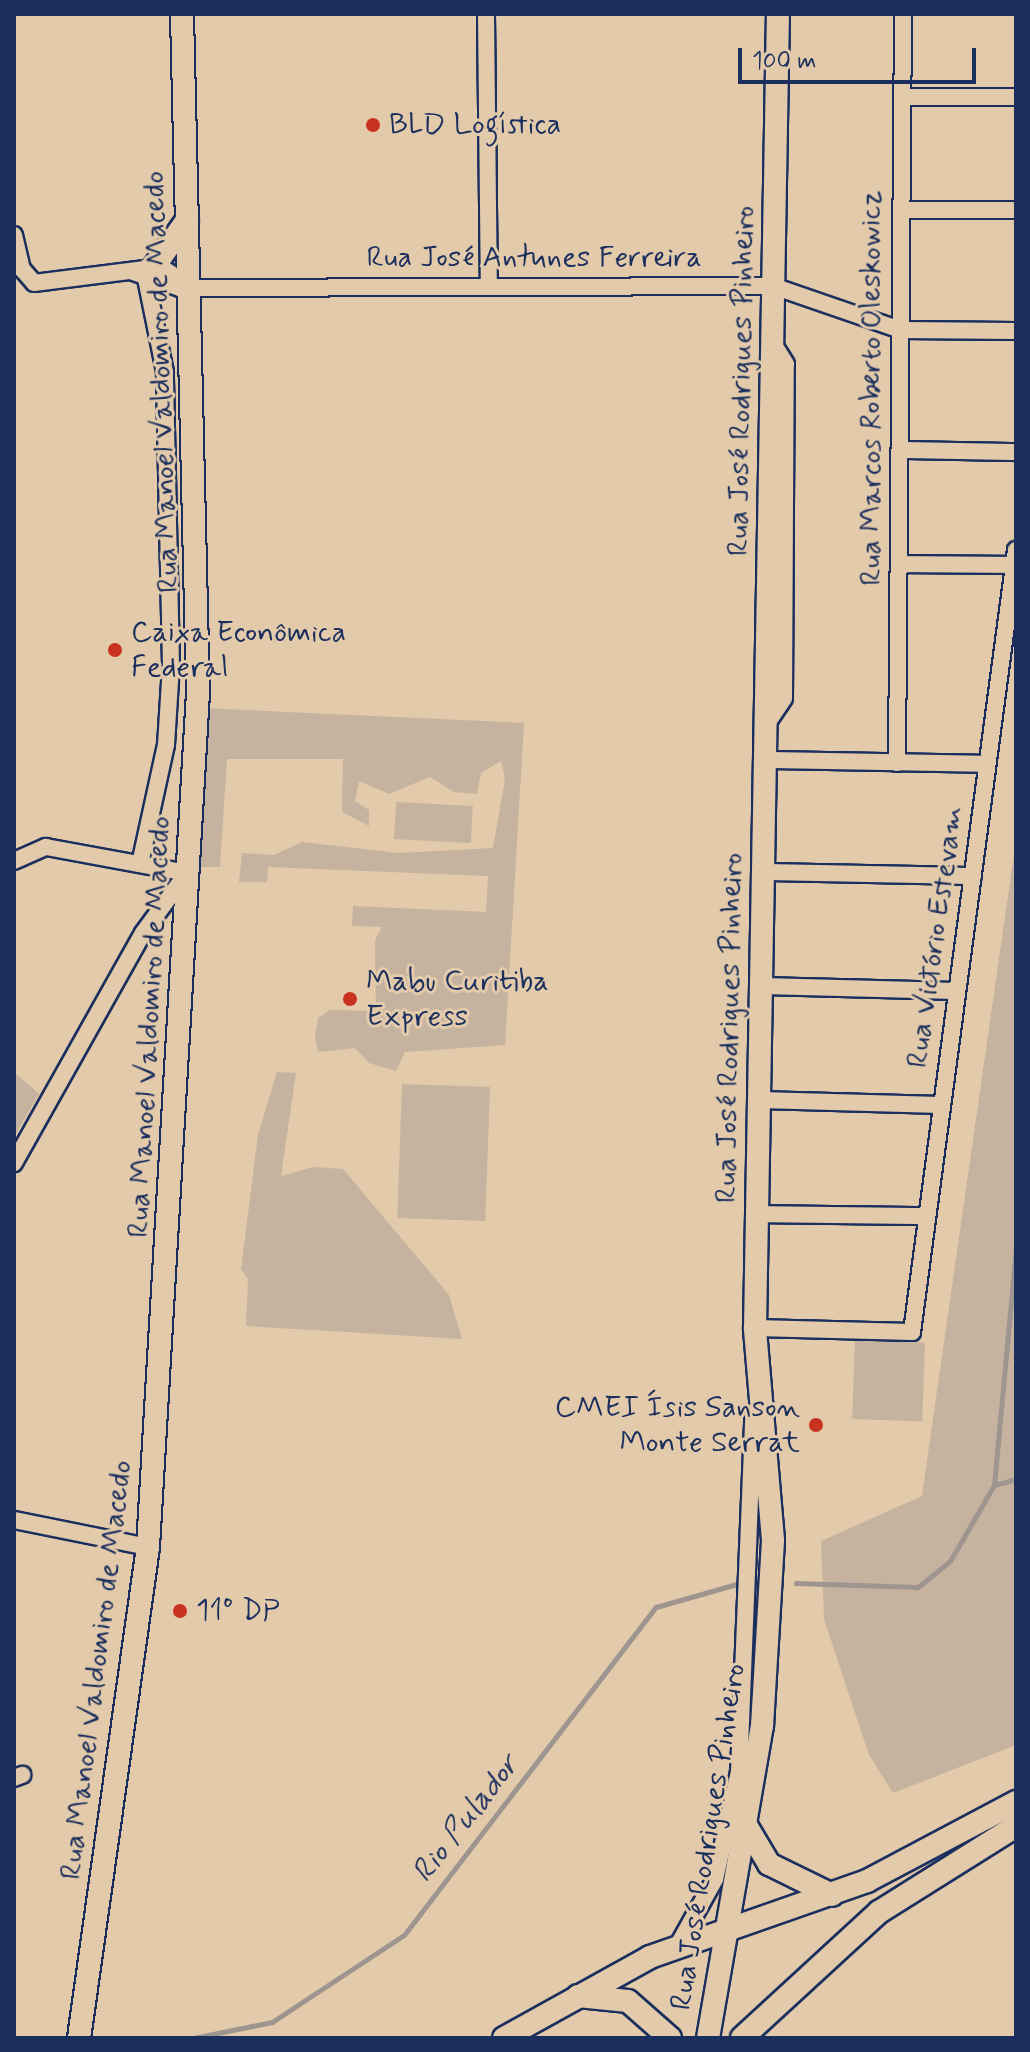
<!DOCTYPE html>
<html>
<head>
<meta charset="utf-8">
<style>
	body { margin:0 }
	#map { position:relative; width:1030px; height:2052px; overflow:hidden; background:#e2caaa; font-family:Mynerve,sans-serif }
	div>[style] { position:absolute }
	[style*='--x'] { left:calc(var(--x)*1px); top:calc(var(--y)*1px); width:calc(var(--w)*1px); rotate:calc(var(--a)*1deg) }
	.green>* { inset:0; background:#c5b39f; transform-origin:0 0 }
	.stream>* { height:5px; margin:-2.5px; padding:0 2.5px; transform-origin:2.5px; border-radius:2.5px; background:#9e9590 }
	.roads { filter:drop-shadow(2px 0 #1b2f5e) drop-shadow(-2px 0 #1b2f5e) drop-shadow(0 2px #1b2f5e) drop-shadow(0 -2px #1b2f5e) }
	.street>* { height:16px; margin:-8px; padding:0 8px; transform-origin:8px; border-radius:8px; background:#e2caaa }
	.secondary>* { height:22px; margin:-11px; padding:0 11px; transform-origin:11px; border-radius:11px; background:#e2caaa }
	.dots>* { width:22px; height:22px; translate:-50% -50%; box-sizing:border-box; border:4px solid #e2caaa; border-radius:50% }
	span { translate:-50% -50%; white-space:nowrap; text-align:center; line-height:1.15; -webkit-text-stroke:6px #e2caaa; paint-order:stroke }
	.poi-label { font-size:30px; color:#1b2f5e }
	.left { translate:0 -50%; text-align:left }
	.right { translate:-100% -50%; text-align:right }
	.street-label { font-size:30px; color:#1b2f5e }
	.water-label { font-size:32px; color:#2f3e66; font-style:italic }
	.frame { position:absolute; inset:0; border:16px solid #1b2f5e; pointer-events:none }
	.scale { position:absolute; left:738px; top:48px; width:238px; height:36px; box-sizing:border-box; border:4px solid #1b2f5e; border-top:0; padding-left:10px; font-size:24px; line-height:28px; white-space:nowrap; color:#1b2f5e; -webkit-text-stroke:6px #e2caaa; paint-order:stroke }
</style>
</head>
<body>
<div id="map">
	<div class="green">
		<div style="clip-path:polygon(201px 708px,524px 723px,505px 1045px,405px 1052px,396px 1071px,369px 1063px,355px 1048px,318px 1052px,315px 1037px,318px 1018px,330px 1010px,376px 1011px,375px 940px,382px 927px,352px 926px,353px 906px,486px 912px,488px 876px,268px 867px,267px 882px,239px 882px,242px 853px,274px 855px,302px 842px,398px 853px,493px 848px,505px 779px,501px 761px,481px 773px,477px 794px,454px 792px,430px 777px,389px 794px,359px 781px,355px 801px,369px 810px,369px 826px,342px 812px,343px 759px,227px 759px,220px 867px,194px 867px)"></div>
		<div style="left:396px;top:802px;width:77px;height:37px;rotate:3deg"></div>
		<div style="clip-path:polygon(1016px 840px,1016px 1745px,893px 1793px,869px 1755px,824px 1619px,821px 1541px,922px 1496px)"></div>
		<div style="clip-path:polygon(14px 1072px,39px 1094px,14px 1137px)"></div>
		<div style="clip-path:polygon(277px 1072px,296px 1073px,281px 1176px,314px 1167px,343px 1169px,449px 1295px,462px 1339px,246px 1326px,248px 1279px,241px 1269px,258px 1135px)"></div>
		<div style="left:402px;top:1084px;width:88px;height:134px;rotate:2deg"></div>
		<div style="left:855px;top:1340px;width:70px;height:79px;rotate:2deg"></div>
	</div>
	<div class="stream">
		<div style="--x:994;--y:1485;--w:23;--a:-15"></div>
		<div style="--x:796;--y:1583;--w:122;--a:1.9"></div>
		<div style="--x:918;--y:1587;--w:41;--a:-39.1"></div>
		<div style="--x:950;--y:1561;--w:88;--a:-59.9"></div>
		<div style="--x:994;--y:1485;--w:237;--a:-84.7"></div>
		<div style="--x:193;--y:2038;--w:81;--a:-11.4"></div>
		<div style="--x:272;--y:2022;--w:158;--a:-33.4"></div>
		<div style="--x:404;--y:1935;--w:414;--a:-52.5"></div>
		<div style="--x:656;--y:1607;--w:84;--a:-15.9"></div>
	</div>
	<div class="roads">
		<div class="street">
			<div style="--x:486;--y:14;--w:272;--a:89.4"></div>
			<div style="--x:903;--y:97;--w:113;--a:0"></div>
			<div style="--x:902;--y:210;--w:114;--a:0"></div>
			<div style="--x:14;--y:235;--w:35;--a:77"></div>
			<div style="--x:22;--y:269;--w:18;--a:49"></div>
			<div style="--x:34;--y:283;--w:128;--a:-7.2"></div>
			<div style="--x:161;--y:267;--w:34;--a:34"></div>
			<div style="--x:133;--y:272;--w:50;--a:18.8"></div>
			<div style="--x:180;--y:288;--w:593;--a:-0.19"></div>
			<div style="--x:773;--y:286;--w:135;--a:19"></div>
			<div style="--x:901;--y:330;--w:115;--a:0.5"></div>
			<div style="--x:900;--y:450;--w:116;--a:1"></div>
			<div style="--x:899;--y:564;--w:115;--a:0.5"></div>
			<div style="--x:766;--y:725;--w:32;--a:-56"></div>
			<div style="--x:784;--y:698;--w:334;--a:-89.7"></div>
			<div style="--x:786;--y:364;--w:26;--a:-122"></div>
			<div style="--x:765;--y:760;--w:222;--a:1"></div>
			<div style="--x:897;--y:763;--w:749;--a:-89.54"></div>
			<div style="--x:14;--y:861;--w:35;--a:-24"></div>
			<div style="--x:46;--y:847;--w:143;--a:10.4"></div>
			<div style="--x:187;--y:873;--w:74;--a:126.3"></div>
			<div style="--x:143;--y:933;--w:264;--a:119.3"></div>
			<div style="--x:140;--y:864;--w:122;--a:-77.7"></div>
			<div style="--x:166;--y:745;--w:80;--a:-86.4"></div>
			<div style="--x:171;--y:665;--w:293;--a:-91.2"></div>
			<div style="--x:165;--y:372;--w:105;--a:-101.5"></div>
			<div style="--x:763;--y:872;--w:210;--a:1.1"></div>
			<div style="--x:761;--y:986;--w:196;--a:1.5"></div>
			<div style="--x:759;--y:1100;--w:183;--a:1.6"></div>
			<div style="--x:757;--y:1214;--w:170;--a:0.7"></div>
			<div style="--x:755;--y:1337;--w:9;--a:-90"></div>
			<div style="--x:755;--y:1328;--w:157;--a:1.5"></div>
			<div style="--x:912;--y:1332;--w:789;--a:-82.42"></div>
			<div style="--x:14;--y:1520;--w:137;--a:11.4"></div>
			<div style="--x:14;--y:1778;--w:9;--a:-21"></div>
			<div style="--x:678;--y:1945;--w:76;--a:-60.7"></div>
			<div style="--x:715;--y:1879;--w:110;--a:-77.4"></div>
			<div style="--x:739;--y:1772;--w:356;--a:-87.7"></div>
		</div>
		<div class="secondary">
			<div style="--x:154;--y:267;--w:57;--a:-54.9"></div>
			<div style="--x:744;--y:1822;--w:49;--a:59.2"></div>
			<div style="--x:769;--y:1864;--w:70;--a:26.2"></div>
			<div style="--x:578;--y:1996;--w:50;--a:5.7"></div>
			<div style="--x:628;--y:2001;--w:56;--a:41.4"></div>
			<div style="--x:79;--y:2038;--w:496;--a:-82"></div>
			<div style="--x:148;--y:1547;--w:855;--a:-86.65"></div>
			<div style="--x:198;--y:693;--w:679;--a:-91.35"></div>
			<div style="--x:504;--y:2038;--w:167;--a:-29"></div>
			<div style="--x:650;--y:1957;--w:230;--a:-19.3"></div>
			<div style="--x:867;--y:1881;--w:169;--a:-27.9"></div>
			<div style="--x:708;--y:2038;--w:317;--a:-80.2"></div>
			<div style="--x:762;--y:1726;--w:186;--a:-86.6"></div>
			<div style="--x:773;--y:1540;--w:213;--a:-94.9"></div>
			<div style="--x:755;--y:1328;--w:1314;--a:-89"></div>
			<div style="--x:742;--y:2038;--w:186;--a:-42.6"></div>
			<div style="--x:879;--y:1912;--w:162;--a:-32.1"></div>
		</div>
	</div>
	<div class="dots">
		<div style="left:373px;top:125px;background:#c8321e"></div>
		<div style="left:115px;top:650px;background:#c8321e"></div>
		<div style="left:350px;top:999px;background:#c8321e"></div>
		<div style="left:816px;top:1425px;background:#c8321e"></div>
		<div style="left:180px;top:1611px;background:#c8321e"></div>
	</div>
	<div class="poi-label">
		<span class="left" style="left:389px;top:125px">BLD Logística</span>
		<span class="left" style="left:131px;top:650px">Caixa Econômica<br>Federal</span>
		<span class="left" style="left:366px;top:999px">Mabu Curitiba<br>Express</span>
		<span class="right" style="left:800px;top:1425px">CMEI Ísis Sanson<br>Monte Serrat</span>
		<span class="left" style="left:196px;top:1611px">11º DP</span>
	</div>
	<div class="street-label">
		<span style="left:534px;top:258px">Rua José Antunes Ferreira</span>
		<span style="left:742px;top:381px;rotate:-89deg">Rua José Rodrigues Pinheiro</span>
		<span style="left:162px;top:382px;rotate:-92deg">Rua Manoel Valdomiro de Macedo</span>
		<span style="left:872px;top:388px;rotate:-90deg">Rua Marcos Roberto Oleskowicz</span>
		<span style="left:936px;top:937px;rotate:-82deg">Rua Victório Estevam</span>
		<span style="left:150px;top:1027px;rotate:-87deg">Rua Manoel Valdomiro de Macedo</span>
		<span style="left:730px;top:1028px;rotate:-89deg">Rua José Rodrigues Pinheiro</span>
		<span style="left:97px;top:1670px;rotate:-83deg">Rua Manoel Valdomiro de Macedo</span>
		<span style="left:709px;top:1837px;rotate:-81deg">Rua José Rodrigues Pinheiro</span>
	</div>
	<div class="water-label">
		<span style="left:466px;top:1819px;rotate:-52deg">Rio Pulador</span>
	</div>
	<div class="frame"></div>
	<div class="scale">100 m</div>
</div>
</body>
</html>
